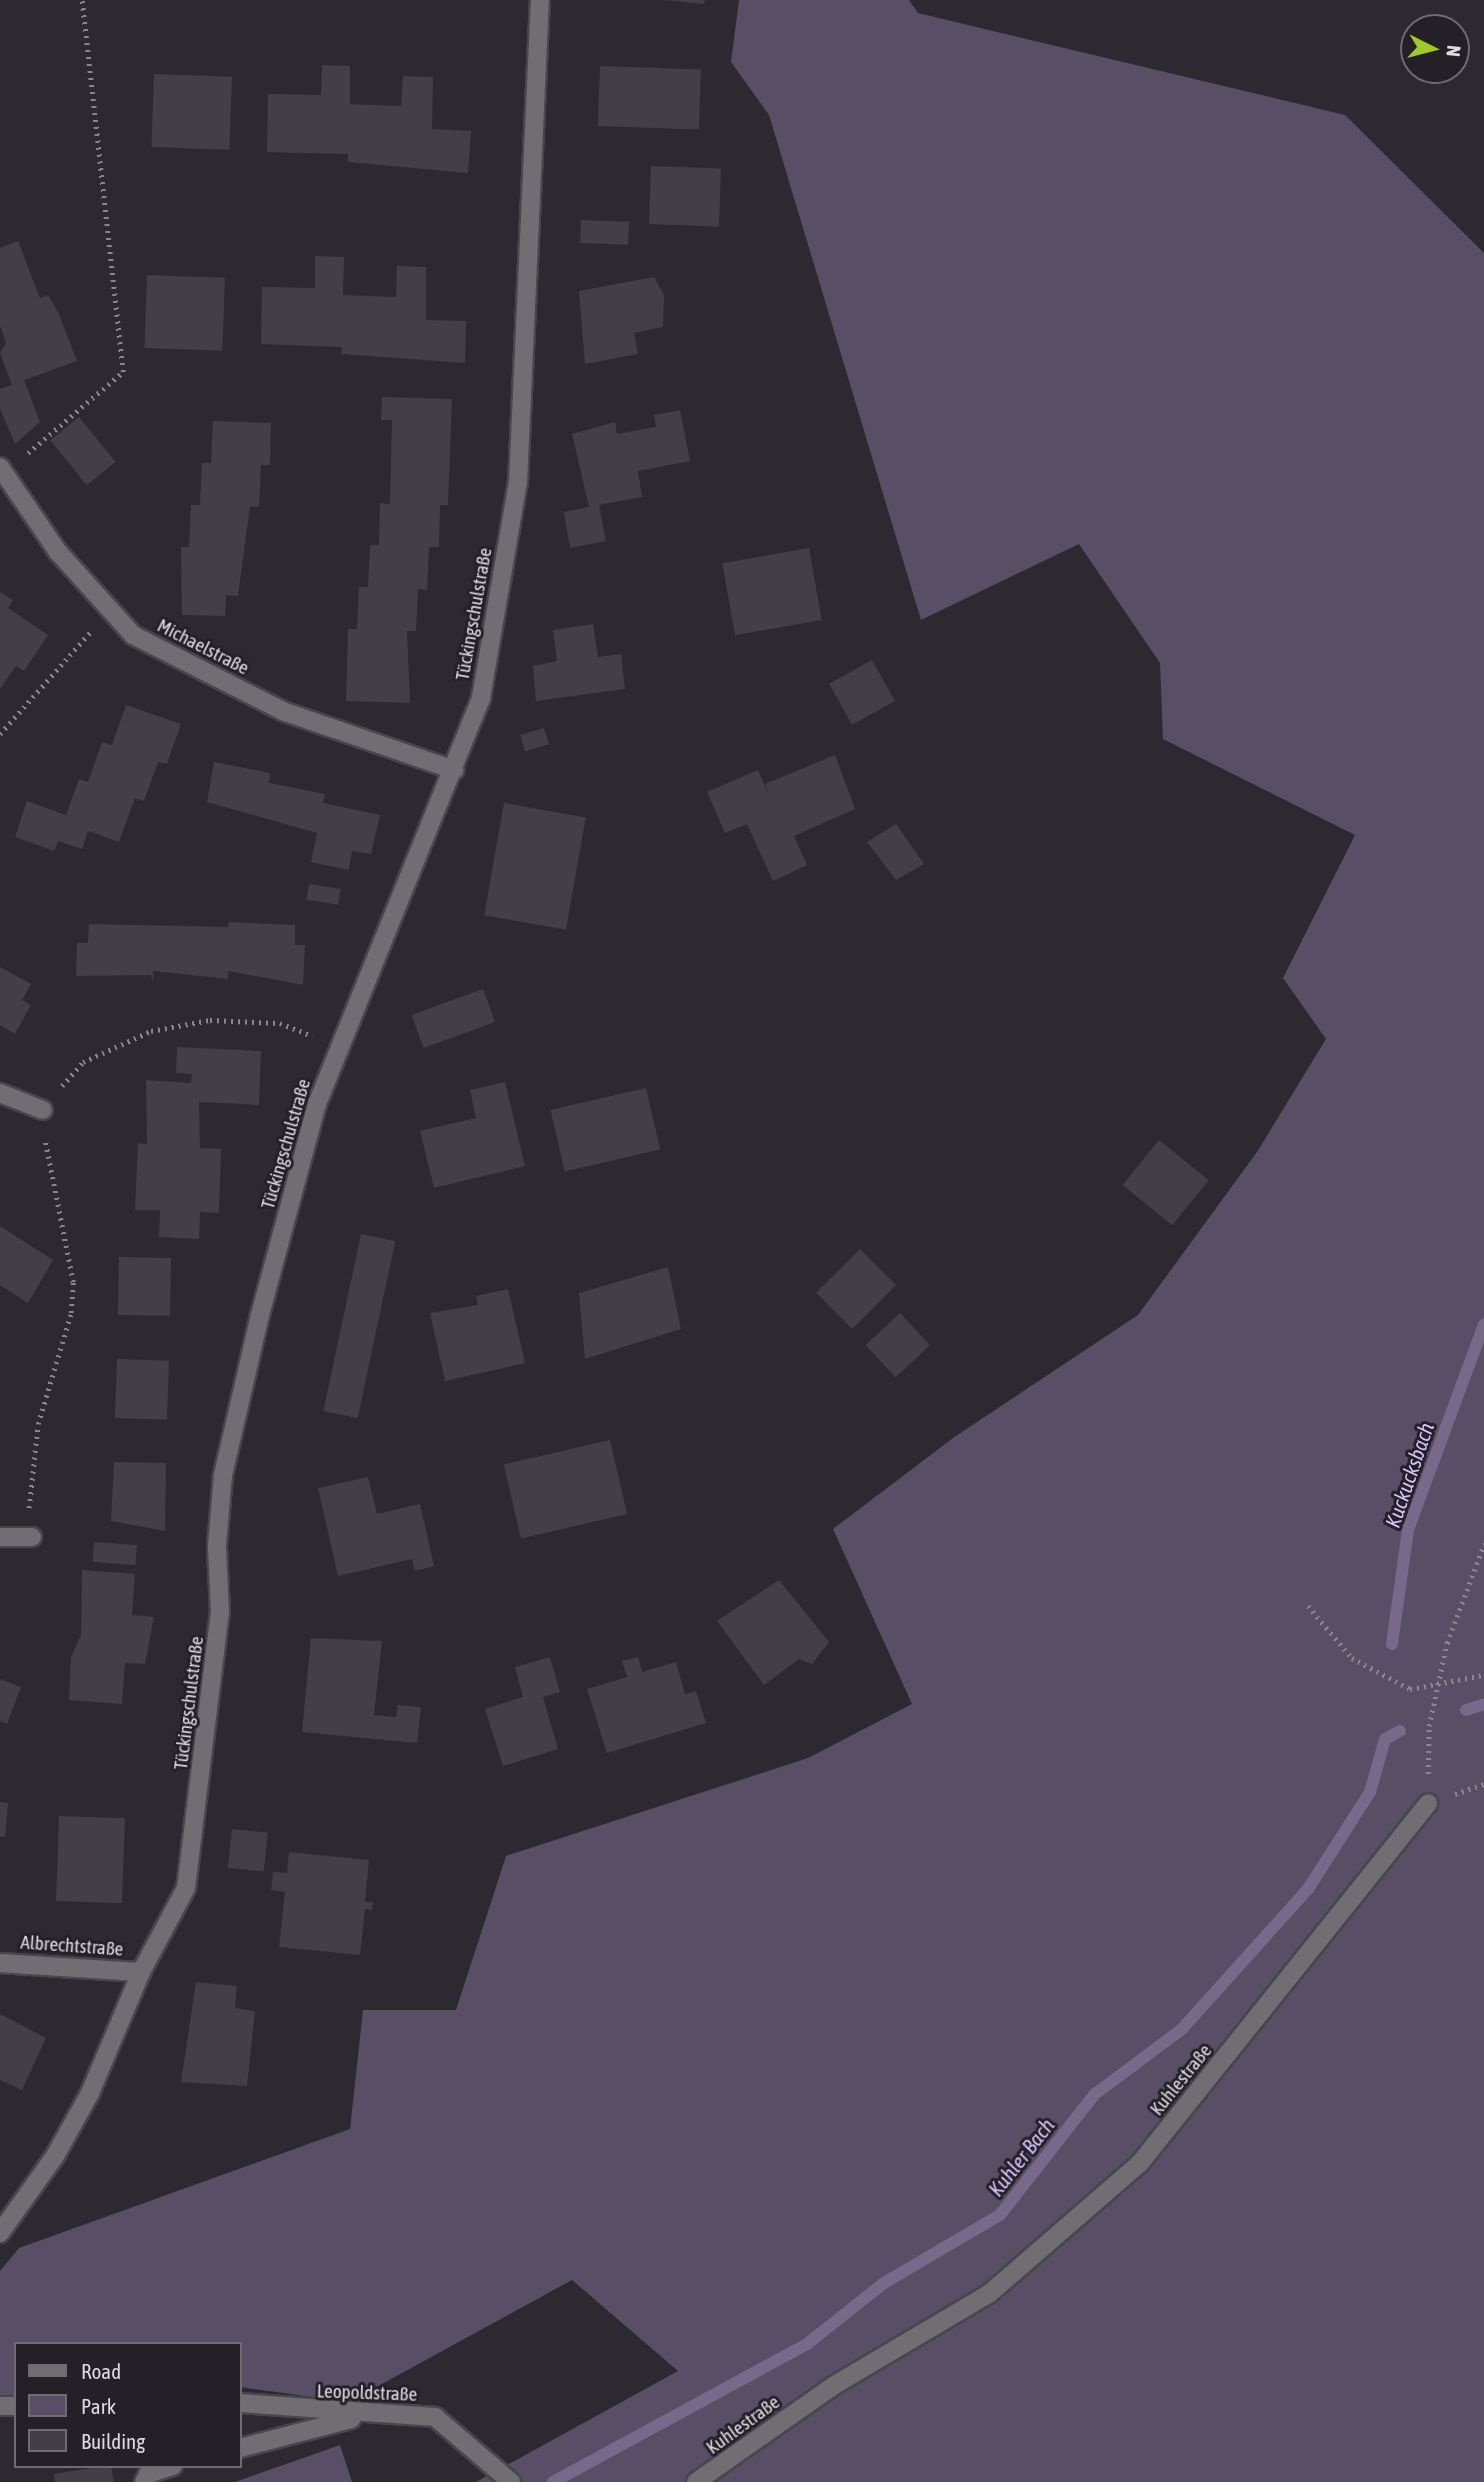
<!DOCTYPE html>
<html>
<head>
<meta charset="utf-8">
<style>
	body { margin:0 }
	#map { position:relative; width:1484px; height:2482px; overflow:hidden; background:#2c2931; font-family:"Asap Condensed",sans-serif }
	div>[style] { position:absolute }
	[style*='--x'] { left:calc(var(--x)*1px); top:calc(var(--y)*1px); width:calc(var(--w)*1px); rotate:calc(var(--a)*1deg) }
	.green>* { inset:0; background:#584e66 }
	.stream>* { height:12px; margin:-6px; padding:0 6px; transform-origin:6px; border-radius:6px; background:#766989 }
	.building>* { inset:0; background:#423f47; transform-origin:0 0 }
	.path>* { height:4.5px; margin-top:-2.25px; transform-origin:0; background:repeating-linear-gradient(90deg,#89868d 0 2px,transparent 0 7px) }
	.roads { filter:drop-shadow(2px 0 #48464d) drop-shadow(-2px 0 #48464d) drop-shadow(0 2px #48464d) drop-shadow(0 -2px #48464d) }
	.minor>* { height:18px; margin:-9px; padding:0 9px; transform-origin:9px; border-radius:9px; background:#706e72 }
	span { translate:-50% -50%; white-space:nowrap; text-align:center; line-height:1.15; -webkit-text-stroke:6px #232027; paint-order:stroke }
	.street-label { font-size:19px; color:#dedce1 }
	.water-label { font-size:21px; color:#d9c2fb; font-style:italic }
	.legend { position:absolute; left:14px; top:2342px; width:228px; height:126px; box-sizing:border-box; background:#232027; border:2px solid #6e6b71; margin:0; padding:9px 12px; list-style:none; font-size:21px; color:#dedce1 }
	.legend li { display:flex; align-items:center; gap:14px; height:35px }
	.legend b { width:35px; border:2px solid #6e6b71 }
	.north { position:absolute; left:1400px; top:14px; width:70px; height:70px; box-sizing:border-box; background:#232027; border:2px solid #6e6b71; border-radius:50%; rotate:96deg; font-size:19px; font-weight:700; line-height:28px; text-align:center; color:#dedce1 }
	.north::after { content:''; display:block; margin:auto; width:24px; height:32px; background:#a2c929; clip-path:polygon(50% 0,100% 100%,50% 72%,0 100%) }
</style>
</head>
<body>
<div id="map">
	<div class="green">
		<div style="clip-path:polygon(739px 0,909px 0,918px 13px,1345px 115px,1484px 253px,1484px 2482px,476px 2482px,678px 2371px,572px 2280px,349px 2402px,240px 2387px,240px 2344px,16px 2344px,16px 2398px,0 2399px,0 2271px,19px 2248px,350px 2129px,363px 2010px,456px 2010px,506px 1856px,808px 1758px,912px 1704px,833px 1529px,953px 1438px,1138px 1315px,1257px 1152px,1326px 1039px,1283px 978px,1355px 835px,1163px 739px,1160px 663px,1079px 544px,921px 620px,769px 115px,731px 62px)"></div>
		<div style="clip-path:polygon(340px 2445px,352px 2482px,235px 2482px)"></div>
	</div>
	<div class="stream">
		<div style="--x:1392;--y:1644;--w:115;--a:-82"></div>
		<div style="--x:1408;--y:1530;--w:219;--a:-69.7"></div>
		<div style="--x:1466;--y:1710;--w:19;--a:-18"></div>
		<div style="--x:553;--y:2482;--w:289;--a:-28.5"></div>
		<div style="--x:807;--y:2344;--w:98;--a:-38.4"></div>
		<div style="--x:884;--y:2283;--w:134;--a:-30.4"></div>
		<div style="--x:1000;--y:2215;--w:154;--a:-51.9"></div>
		<div style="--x:1095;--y:2094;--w:107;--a:-36.7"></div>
		<div style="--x:1181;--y:2030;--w:190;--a:-48"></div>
		<div style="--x:1308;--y:1889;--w:115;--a:-57.4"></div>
		<div style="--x:1370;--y:1792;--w:55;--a:-74.2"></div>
		<div style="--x:1385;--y:1739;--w:17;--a:-28"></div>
	</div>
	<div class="building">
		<div style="clip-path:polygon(663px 0,705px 0,704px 4px)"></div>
		<div style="clip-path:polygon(322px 65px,350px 66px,350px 104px,401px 106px,403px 76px,433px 77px,432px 129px,471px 131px,468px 173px,348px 162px,348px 154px,267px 152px,268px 94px,321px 95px)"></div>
		<div style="left:600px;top:66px;width:101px;height:60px;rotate:2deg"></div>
		<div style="left:154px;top:74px;width:78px;height:73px;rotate:2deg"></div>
		<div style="left:651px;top:166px;width:70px;height:58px;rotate:2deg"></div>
		<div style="left:581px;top:220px;width:48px;height:23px;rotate:2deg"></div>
		<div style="clip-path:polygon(18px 241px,40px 298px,48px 295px,58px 312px,77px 361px,24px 380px,40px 422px,15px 444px,0 409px,0 389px,12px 385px,0 353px,6px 343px,0 326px,0 248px)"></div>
		<div style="clip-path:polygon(315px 256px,344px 257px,343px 295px,396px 297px,397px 266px,426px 267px,426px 320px,466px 321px,465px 363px,341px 354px,342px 347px,261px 344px,262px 287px,315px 288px)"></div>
		<div style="left:147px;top:275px;width:78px;height:73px;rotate:2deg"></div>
		<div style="clip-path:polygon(654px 277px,664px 295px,663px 327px,634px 333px,638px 354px,585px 364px,579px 291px)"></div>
		<div style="clip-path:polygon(382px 397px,452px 399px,448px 505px,440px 505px,439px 547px,429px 547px,427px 590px,418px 589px,416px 631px,407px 631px,410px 703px,346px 701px,348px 629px,357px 629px,359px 587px,368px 587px,370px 545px,379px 545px,380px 503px,390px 504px,392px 420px,381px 420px)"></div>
		<div style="clip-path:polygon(680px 410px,690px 461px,638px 471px,642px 497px,599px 505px,606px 541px,570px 548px,564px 512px,589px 507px,572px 434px,615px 422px,617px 434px,656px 427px,654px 415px)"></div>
		<div style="left:79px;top:417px;width:58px;height:37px;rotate:51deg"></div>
		<div style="clip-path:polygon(213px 421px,271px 423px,270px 465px,261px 465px,259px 507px,250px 506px,238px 596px,226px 595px,225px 616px,182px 615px,181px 547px,189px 547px,191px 505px,200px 505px,202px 463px,211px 463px)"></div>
		<div style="left:809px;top:548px;width:73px;height:88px;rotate:80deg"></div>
		<div style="clip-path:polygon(0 592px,13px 600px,8px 608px,48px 635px,24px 671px,16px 666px,0 689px)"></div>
		<div style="clip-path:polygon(593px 624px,598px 657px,621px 654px,625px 689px,536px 701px,533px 666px,557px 661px,553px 630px)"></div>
		<div style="left:872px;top:660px;width:47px;height:49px;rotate:61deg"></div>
		<div style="clip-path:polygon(126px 705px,181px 724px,167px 764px,158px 762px,144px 801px,135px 798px,119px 842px,88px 831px,82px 849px,58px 841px,54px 851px,15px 837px,27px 801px,66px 815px,79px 779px,88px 782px,102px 742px,112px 745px)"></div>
		<div style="left:544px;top:728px;width:17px;height:25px;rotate:73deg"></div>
		<div style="clip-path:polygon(835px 755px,855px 809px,794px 836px,807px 865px,773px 881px,747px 824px,725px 833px,707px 792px,758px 770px,769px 796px,765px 784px)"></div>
		<div style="clip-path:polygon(214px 762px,270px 773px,269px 783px,325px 794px,323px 803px,380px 815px,371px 854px,352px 851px,349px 870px,311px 862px,317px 833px,207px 802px)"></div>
		<div style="left:504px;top:803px;width:83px;height:114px;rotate:10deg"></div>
		<div style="clip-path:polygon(896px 824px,924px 864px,896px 880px,867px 842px)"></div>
		<div style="left:309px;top:884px;width:32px;height:16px;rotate:9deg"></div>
		<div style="clip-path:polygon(229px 922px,295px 925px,295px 945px,305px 945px,303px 985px,228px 971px,228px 979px,153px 971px,153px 982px,151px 975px,76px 976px,77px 943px,88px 943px,89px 924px,228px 927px)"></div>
		<div style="clip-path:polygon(0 967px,31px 984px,22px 1000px,31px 1005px,15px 1034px,0 1025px)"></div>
		<div style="left:483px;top:989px;width:35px;height:76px;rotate:70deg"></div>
		<div style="clip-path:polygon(177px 1047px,261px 1051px,259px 1105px,199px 1102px,200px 1148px,221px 1149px,219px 1213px,200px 1212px,199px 1239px,159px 1237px,160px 1210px,135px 1210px,138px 1143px,147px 1144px,146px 1080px,191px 1083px,192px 1074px,176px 1073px)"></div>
		<div style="clip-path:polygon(505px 1082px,525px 1166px,434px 1188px,420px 1131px,476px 1118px,470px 1090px)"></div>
		<div style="left:646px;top:1088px;width:63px;height:98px;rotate:77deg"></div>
		<div style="left:1159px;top:1140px;width:64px;height:58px;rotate:39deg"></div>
		<div style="clip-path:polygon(0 1226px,53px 1260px,28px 1303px,0 1285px)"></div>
		<div style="left:361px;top:1234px;width:35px;height:181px;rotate:12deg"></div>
		<div style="left:860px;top:1249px;width:51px;height:62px;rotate:45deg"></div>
		<div style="left:119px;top:1257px;width:52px;height:58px;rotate:1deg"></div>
		<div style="clip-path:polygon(668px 1267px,681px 1329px,585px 1359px,579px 1293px)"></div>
		<div style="clip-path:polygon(508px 1289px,525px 1363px,445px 1381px,430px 1313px,478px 1305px,476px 1296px)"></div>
		<div style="left:900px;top:1313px;width:44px;height:47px;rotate:47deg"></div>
		<div style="left:117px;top:1359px;width:52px;height:59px;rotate:2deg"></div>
		<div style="left:610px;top:1440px;width:76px;height:109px;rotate:77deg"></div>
		<div style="clip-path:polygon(114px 1462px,166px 1463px,165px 1531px,111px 1521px)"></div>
		<div style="clip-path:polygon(368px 1477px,377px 1514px,420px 1504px,434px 1566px,415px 1571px,412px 1559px,338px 1576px,318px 1488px)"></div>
		<div style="left:94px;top:1542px;width:43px;height:20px;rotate:4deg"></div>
		<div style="clip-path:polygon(82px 1570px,135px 1574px,132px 1615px,154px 1617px,145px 1664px,125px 1663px,122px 1704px,69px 1700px,71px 1657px,81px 1635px)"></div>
		<div style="clip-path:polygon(779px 1580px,829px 1642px,812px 1664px,799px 1659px,764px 1685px,717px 1621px)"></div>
		<div style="clip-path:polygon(311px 1638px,382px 1641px,374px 1715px,396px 1717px,398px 1705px,421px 1707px,417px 1743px,302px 1732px)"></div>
		<div style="clip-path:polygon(550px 1657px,560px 1692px,543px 1697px,558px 1749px,503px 1766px,485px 1709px,523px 1697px,515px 1667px)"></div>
		<div style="clip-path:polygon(638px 1657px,642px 1672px,676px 1662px,685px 1694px,696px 1691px,706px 1723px,607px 1753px,587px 1689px,627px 1677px,622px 1661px)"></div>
		<div style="clip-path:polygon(0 1679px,21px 1687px,7px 1724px,0 1721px)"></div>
		<div style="clip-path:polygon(0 1802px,8px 1803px,5px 1837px,0 1837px)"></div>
		<div style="left:59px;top:1816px;width:66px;height:85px;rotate:2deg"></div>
		<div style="left:232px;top:1829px;width:36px;height:39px;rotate:6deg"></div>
		<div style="clip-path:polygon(289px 1852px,369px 1860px,365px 1902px,373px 1902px,372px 1910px,365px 1909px,360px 1955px,279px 1947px,285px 1892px,271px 1890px,273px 1872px,287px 1873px)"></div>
		<div style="clip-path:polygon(196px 1982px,237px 1986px,235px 2008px,255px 2011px,247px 2086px,181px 2082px)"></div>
		<div style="clip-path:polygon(0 2014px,46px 2038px,22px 2090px,0 2080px)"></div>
		<div style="clip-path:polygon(103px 2466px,111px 2466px,114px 2482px,55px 2482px,54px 2474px)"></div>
	</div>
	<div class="path">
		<div style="--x:28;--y:453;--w:125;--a:-40.5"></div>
		<div style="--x:123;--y:372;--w:374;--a:-96.3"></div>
		<div style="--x:0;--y:734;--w:137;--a:-48.5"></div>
		<div style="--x:62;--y:1086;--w:32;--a:-49"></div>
		<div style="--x:83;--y:1062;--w:75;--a:-24.5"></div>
		<div style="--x:151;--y:1031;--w:60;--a:-10.6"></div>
		<div style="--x:210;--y:1020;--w:70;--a:2.5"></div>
		<div style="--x:280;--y:1023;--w:35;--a:22"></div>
		<div style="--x:29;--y:1508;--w:84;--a:-83.9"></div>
		<div style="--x:38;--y:1424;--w:116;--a:-73.4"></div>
		<div style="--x:71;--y:1313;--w:31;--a:-86"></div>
		<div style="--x:73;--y:1282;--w:145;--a:-101.2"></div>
		<div style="--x:1308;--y:1606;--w:68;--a:49.8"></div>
		<div style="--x:1352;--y:1658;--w:66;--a:28.1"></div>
		<div style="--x:1410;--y:1689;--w:75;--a:-10.7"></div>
		<div style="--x:1428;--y:1774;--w:48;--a:-88.8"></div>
		<div style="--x:1429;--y:1726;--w:85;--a:-77.8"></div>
		<div style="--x:1447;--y:1643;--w:106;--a:-69.5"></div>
		<div style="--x:1455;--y:1794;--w:31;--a:-19"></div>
	</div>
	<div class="roads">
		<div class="minor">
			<div style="--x:0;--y:467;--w:103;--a:55.7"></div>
			<div style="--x:58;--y:552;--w:112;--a:47.9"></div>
			<div style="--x:133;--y:635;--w:170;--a:26.9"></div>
			<div style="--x:285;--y:712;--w:179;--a:18.9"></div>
			<div style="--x:0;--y:1093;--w:46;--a:21.6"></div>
			<div style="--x:0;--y:1537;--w:32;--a:0"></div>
			<div style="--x:0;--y:1963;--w:141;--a:3.7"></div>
			<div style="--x:0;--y:2233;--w:95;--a:-54.5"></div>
			<div style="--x:55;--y:2156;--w:72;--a:-60.9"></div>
			<div style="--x:90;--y:2093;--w:131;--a:-67.1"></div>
			<div style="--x:141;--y:1972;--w:95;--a:-61.8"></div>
			<div style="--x:186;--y:1888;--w:277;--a:-83"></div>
			<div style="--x:220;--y:1613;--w:67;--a:-92.6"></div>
			<div style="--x:217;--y:1546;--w:71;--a:-85.2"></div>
			<div style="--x:223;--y:1475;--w:164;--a:-77"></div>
			<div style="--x:260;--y:1315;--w:219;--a:-74.9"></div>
			<div style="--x:317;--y:1104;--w:438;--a:-68"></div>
			<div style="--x:481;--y:698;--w:219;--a:-80.3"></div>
			<div style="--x:518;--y:482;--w:483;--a:-87.4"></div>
			<div style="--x:240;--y:2403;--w:196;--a:4.1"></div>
			<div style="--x:435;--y:2417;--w:100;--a:40.5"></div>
			<div style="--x:0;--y:2406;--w:16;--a:0"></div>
			<div style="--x:240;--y:2448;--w:115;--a:-14.6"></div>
			<div style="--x:144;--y:2482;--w:9;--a:-63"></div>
			<div style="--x:148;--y:2474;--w:26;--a:-18"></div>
			<div style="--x:696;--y:2482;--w:167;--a:-35"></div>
			<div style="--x:833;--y:2386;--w:182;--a:-30.6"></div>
			<div style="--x:990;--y:2293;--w:198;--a:-40.9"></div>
			<div style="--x:1140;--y:2163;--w:461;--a:-51.3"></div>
		</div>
	</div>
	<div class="street-label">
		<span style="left:474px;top:614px;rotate:-80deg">Tückingschulstraße</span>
		<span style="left:203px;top:647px;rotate:27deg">Michaelstraße</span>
		<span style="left:286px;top:1144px;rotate:-74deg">Tückingschulstraße</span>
		<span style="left:189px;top:1703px;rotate:-83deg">Tückingschulstraße</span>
		<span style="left:72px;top:1946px;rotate:4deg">Albrechtstraße</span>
		<span style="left:1181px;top:2080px;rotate:-51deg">Kuhlestraße</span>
		<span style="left:367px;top:2393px;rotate:2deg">Leopoldstraße</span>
		<span style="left:743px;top:2425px;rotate:-36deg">Kuhlestraße</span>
	</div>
	<div class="water-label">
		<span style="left:1409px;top:1475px;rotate:-71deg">Kuckucksbach</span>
		<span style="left:1021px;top:2157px;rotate:-52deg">Kuhler Bach</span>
	</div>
	<ul class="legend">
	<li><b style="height:9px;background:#706e72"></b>Road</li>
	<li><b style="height:19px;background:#584e66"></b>Park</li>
	<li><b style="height:19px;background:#423f47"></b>Building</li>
	</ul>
	<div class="north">N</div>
</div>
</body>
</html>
